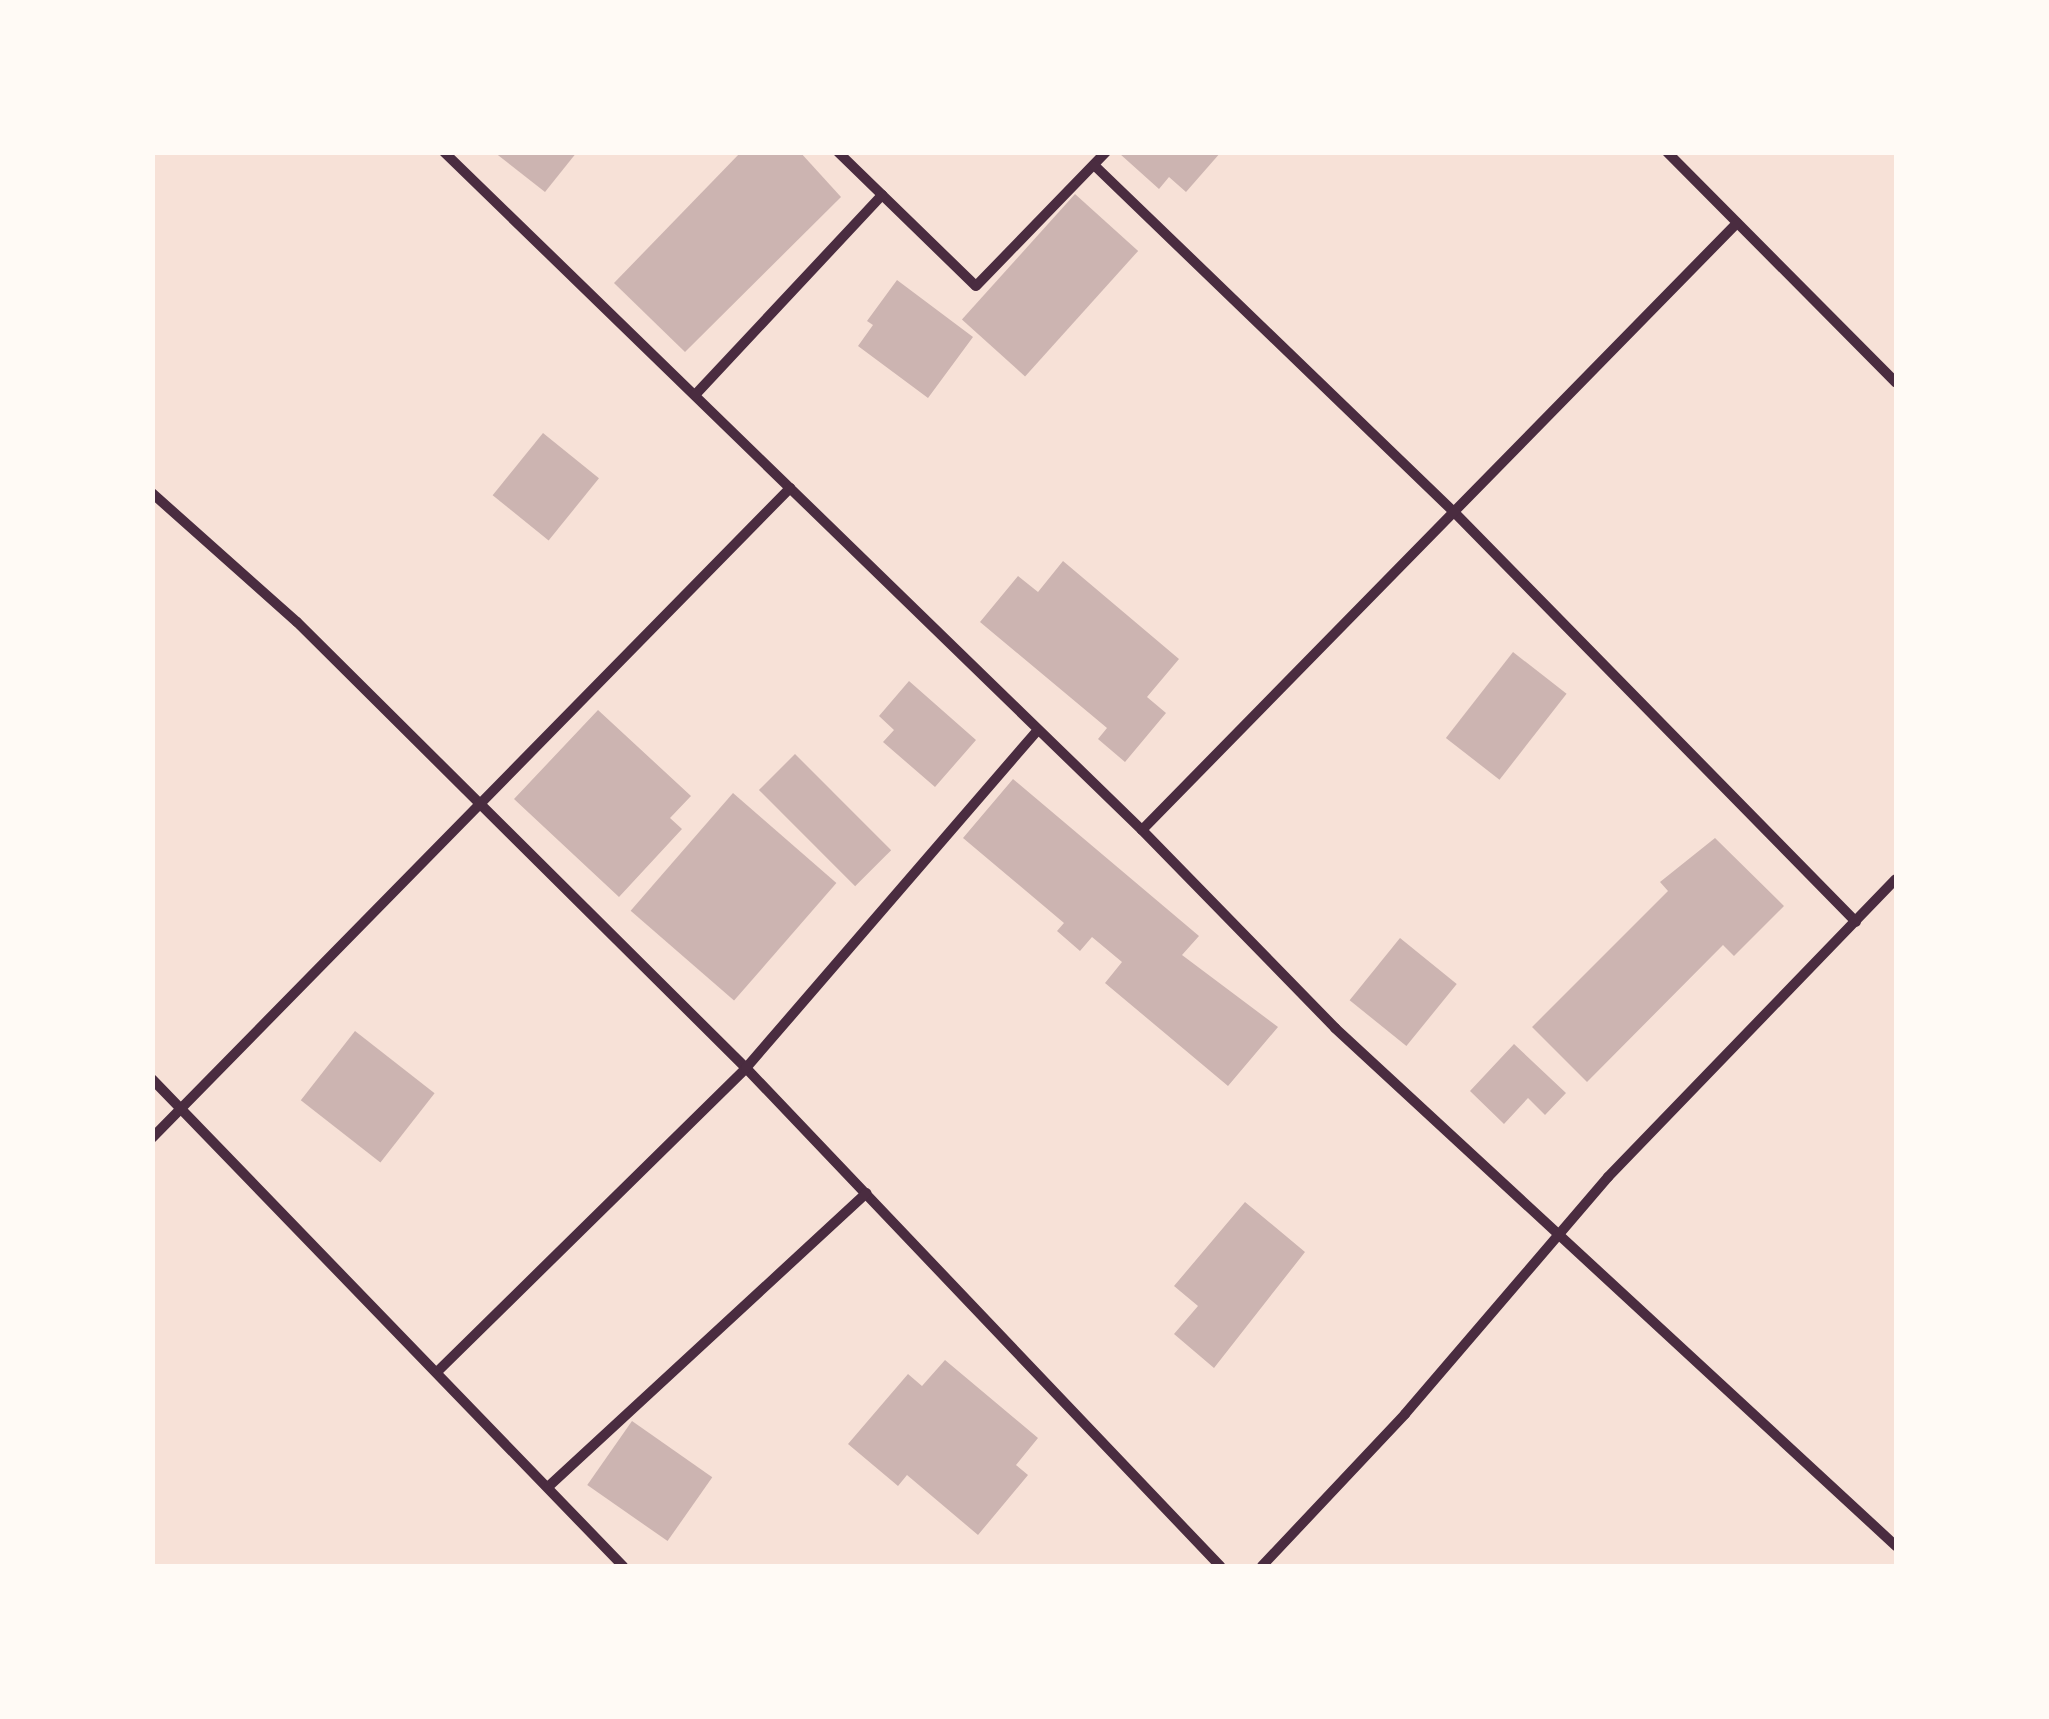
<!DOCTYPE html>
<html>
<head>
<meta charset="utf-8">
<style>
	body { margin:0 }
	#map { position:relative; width:2049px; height:1719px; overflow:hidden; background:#f7e1d7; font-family:Manrope,sans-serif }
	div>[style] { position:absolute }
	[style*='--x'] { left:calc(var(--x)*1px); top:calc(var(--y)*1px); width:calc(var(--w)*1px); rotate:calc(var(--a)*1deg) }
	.building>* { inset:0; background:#ccb4b1; transform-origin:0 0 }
	.minor>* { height:10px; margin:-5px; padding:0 5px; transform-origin:5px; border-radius:5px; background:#4a2c40 }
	span { translate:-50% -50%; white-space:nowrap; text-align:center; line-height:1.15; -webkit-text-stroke:8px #fffaf5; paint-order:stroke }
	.frame { position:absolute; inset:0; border:155px solid #fffaf5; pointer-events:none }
</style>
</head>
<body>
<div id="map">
	<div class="building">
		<div style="clip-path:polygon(494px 152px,577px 152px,545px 192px)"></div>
		<div style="clip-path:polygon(741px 152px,800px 152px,841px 197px,685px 352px,614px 283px)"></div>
		<div style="clip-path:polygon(1221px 152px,1186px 192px,1169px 177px,1159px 189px,1120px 154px)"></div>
		<div style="left:1075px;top:194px;width:85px;height:169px;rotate:42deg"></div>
		<div style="clip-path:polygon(897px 280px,973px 337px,928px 398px,858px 346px,873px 325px,867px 321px)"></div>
		<div style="left:543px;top:433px;width:72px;height:80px;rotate:39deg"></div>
		<div style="clip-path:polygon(1063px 561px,1179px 659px,1147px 697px,1166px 713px,1125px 762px,1098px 739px,1107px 728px,980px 622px,1018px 576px,1038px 592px)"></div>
		<div style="left:1513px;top:652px;width:68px;height:109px;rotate:38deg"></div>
		<div style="clip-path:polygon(909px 681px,976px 740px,935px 787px,883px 742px,894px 730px,879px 716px)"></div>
		<div style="clip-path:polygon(598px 710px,691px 796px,670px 818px,682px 829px,619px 897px,514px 799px)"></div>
		<div style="left:795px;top:754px;width:136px;height:51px;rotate:45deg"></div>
		<div style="clip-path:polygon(1013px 779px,1199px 936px,1182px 955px,1278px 1027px,1228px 1086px,1105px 983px,1122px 962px,1092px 937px,1080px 951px,1057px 931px,1064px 923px,963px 838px)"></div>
		<div style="left:733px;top:793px;width:137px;height:156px;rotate:41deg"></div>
		<div style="clip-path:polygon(1715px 838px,1784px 906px,1734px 956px,1723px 945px,1587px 1082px,1532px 1027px,1668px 891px,1660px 882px)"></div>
		<div style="left:1400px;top:938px;width:73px;height:80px;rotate:39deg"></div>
		<div style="left:355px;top:1031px;width:101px;height:88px;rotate:38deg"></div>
		<div style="clip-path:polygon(1514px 1044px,1566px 1093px,1545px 1115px,1528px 1098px,1504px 1124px,1470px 1091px)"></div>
		<div style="clip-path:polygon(1245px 1202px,1305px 1252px,1214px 1368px,1174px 1334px,1198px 1306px,1174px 1286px)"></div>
		<div style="clip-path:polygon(945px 1360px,1038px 1438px,1016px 1465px,1028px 1475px,978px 1535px,907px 1475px,898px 1486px,848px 1444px,908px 1374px,922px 1386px)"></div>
		<div style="left:632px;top:1421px;width:98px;height:78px;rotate:35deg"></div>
	</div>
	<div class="minor">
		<div style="--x:444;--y:152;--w:973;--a:44.17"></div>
		<div style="--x:1142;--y:830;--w:277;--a:45.7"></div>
		<div style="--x:1335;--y:1028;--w:764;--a:42.72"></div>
		<div style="--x:838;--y:152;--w:192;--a:44.2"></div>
		<div style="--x:976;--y:286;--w:187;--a:-45.9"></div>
		<div style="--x:1667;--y:152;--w:325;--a:45.2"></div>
		<div style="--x:1094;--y:165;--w:500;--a:43.95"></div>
		<div style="--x:1454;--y:512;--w:574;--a:45.56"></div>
		<div style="--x:695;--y:395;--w:274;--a:-46.9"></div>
		<div style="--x:152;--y:493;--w:194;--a:41.7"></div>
		<div style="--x:297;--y:622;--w:633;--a:44.81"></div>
		<div style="--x:746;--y:1068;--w:688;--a:46.41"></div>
		<div style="--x:1142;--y:830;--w:850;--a:-45.57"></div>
		<div style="--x:152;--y:1079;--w:678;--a:45.96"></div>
		<div style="--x:152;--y:1138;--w:911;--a:-45.53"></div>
		<div style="--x:439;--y:1370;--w:431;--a:-44.5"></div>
		<div style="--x:746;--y:1068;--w:444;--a:-49.2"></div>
		<div style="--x:549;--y:1486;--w:432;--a:-42.7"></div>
		<div style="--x:1262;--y:1566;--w:209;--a:-46.7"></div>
		<div style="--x:1405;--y:1414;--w:312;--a:-49.4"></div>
		<div style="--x:1608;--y:1177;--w:414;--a:-46"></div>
	</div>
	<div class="frame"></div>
</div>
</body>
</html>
